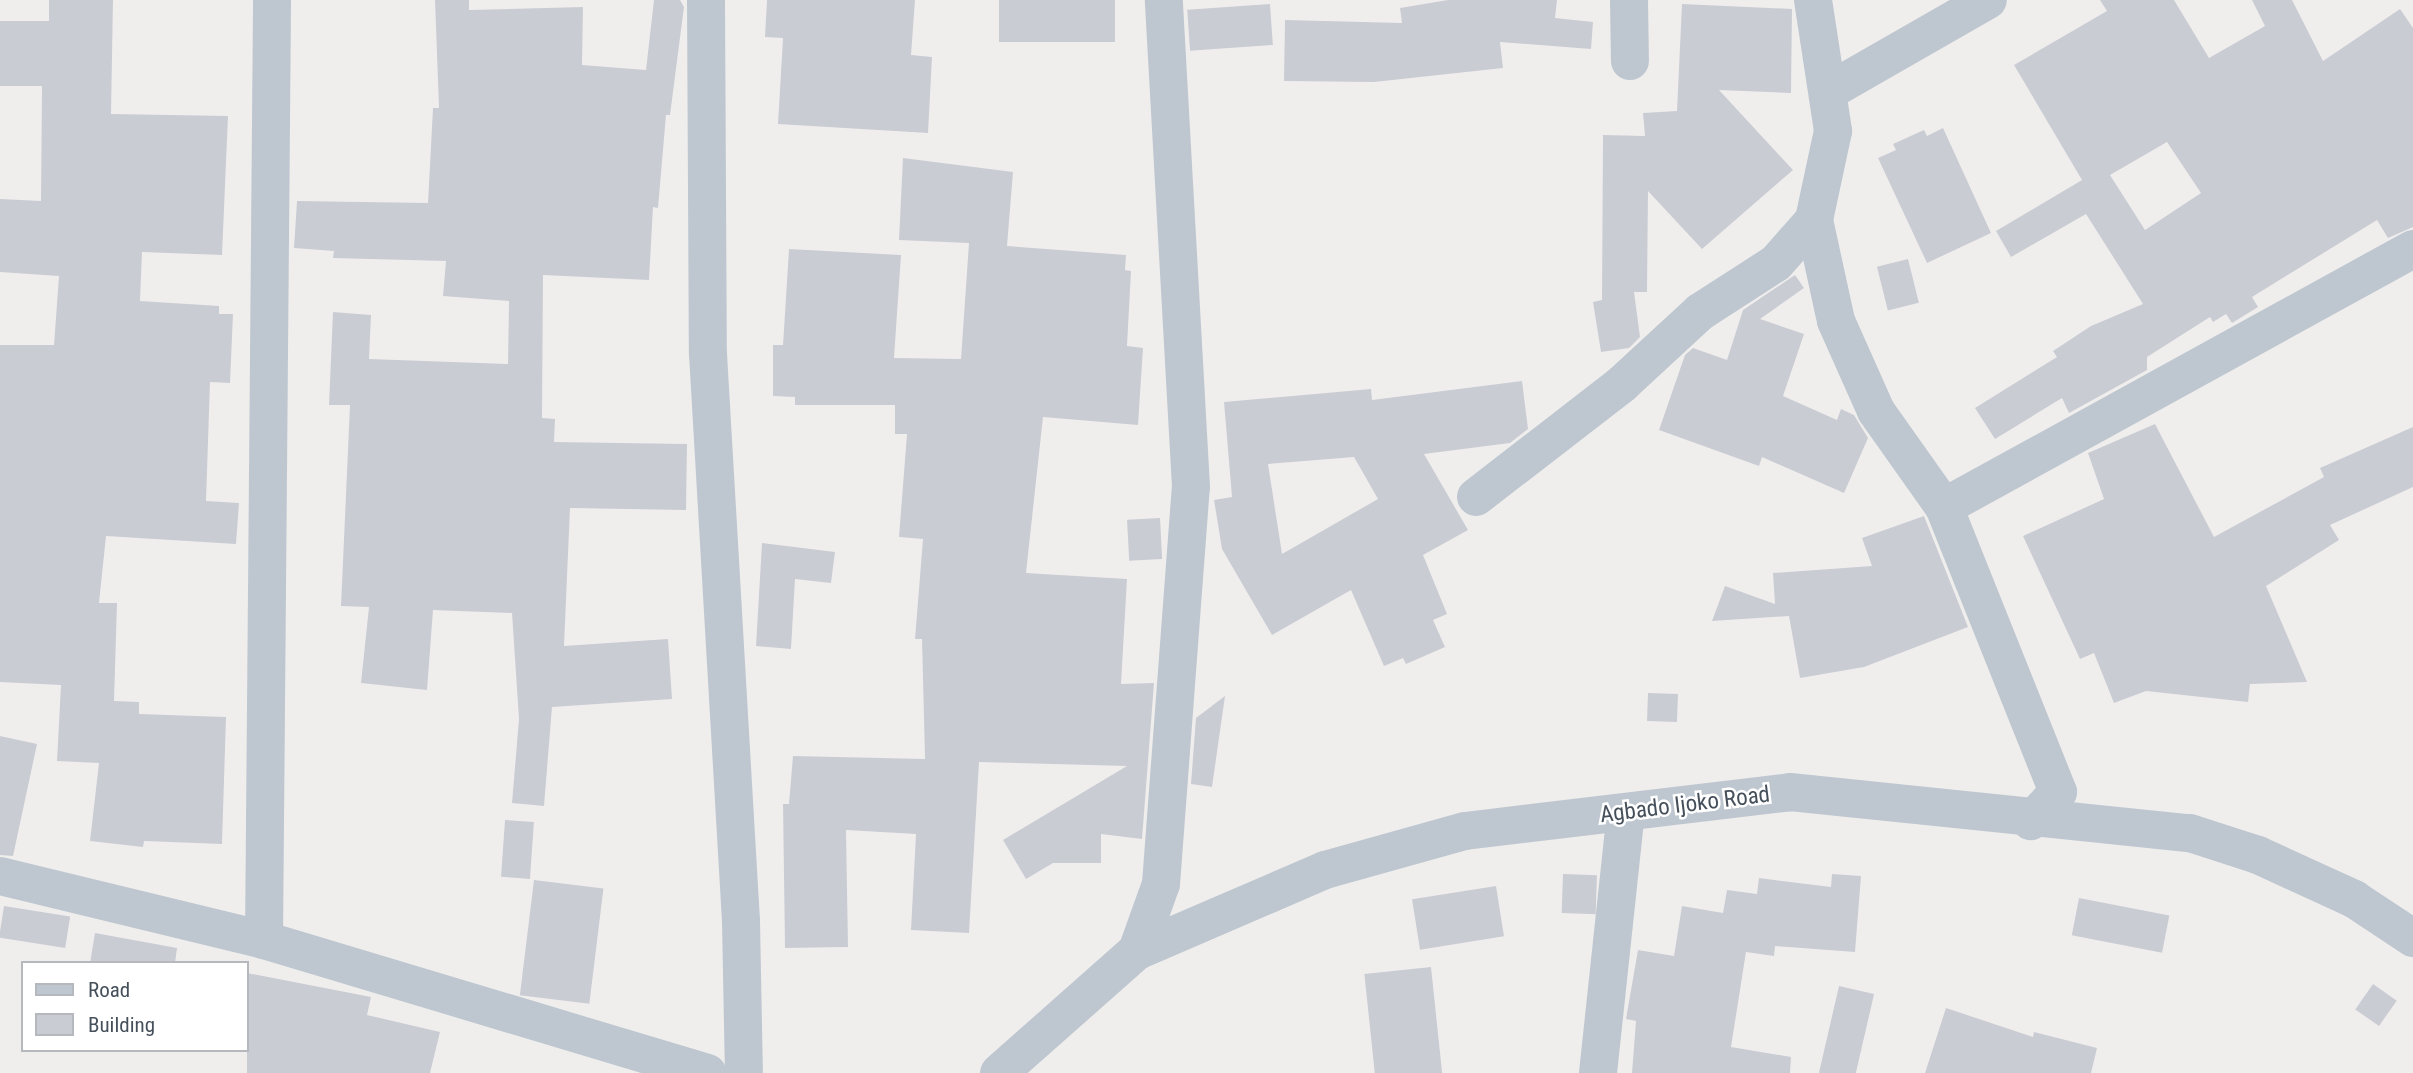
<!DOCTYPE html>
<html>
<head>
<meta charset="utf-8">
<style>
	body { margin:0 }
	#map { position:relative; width:2413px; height:1073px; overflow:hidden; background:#f0eeed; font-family:"Roboto Condensed",sans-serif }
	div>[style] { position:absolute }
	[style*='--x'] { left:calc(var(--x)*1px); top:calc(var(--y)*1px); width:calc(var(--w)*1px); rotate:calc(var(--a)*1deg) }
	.building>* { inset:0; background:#caccd4; transform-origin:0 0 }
	.street>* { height:38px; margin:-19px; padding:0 19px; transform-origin:19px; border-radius:19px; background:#bec7d0 }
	span { translate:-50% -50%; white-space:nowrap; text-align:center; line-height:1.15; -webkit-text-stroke:5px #fff; paint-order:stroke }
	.street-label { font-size:23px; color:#46505b }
	.legend { position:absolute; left:21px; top:961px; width:228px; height:91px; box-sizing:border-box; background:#fff; border:2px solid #b5b9bd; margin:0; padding:9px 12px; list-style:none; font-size:21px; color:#46505b }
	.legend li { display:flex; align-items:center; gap:14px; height:35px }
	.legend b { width:35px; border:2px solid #b5b9bd }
</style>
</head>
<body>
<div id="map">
	<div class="building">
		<div style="clip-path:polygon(49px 0,113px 0,111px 114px,228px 116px,222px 255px,142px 252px,140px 301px,219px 306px,219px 314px,233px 314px,230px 383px,210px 382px,206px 501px,239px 503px,236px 544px,106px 536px,99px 603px,117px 603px,114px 701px,139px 702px,139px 714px,226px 717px,222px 844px,144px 841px,143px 847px,90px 841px,99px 763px,57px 761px,61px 685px,0 682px,0 345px,54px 345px,59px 276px,0 272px,0 199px,41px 201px,42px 86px,0 86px,0 21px,49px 21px)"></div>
		<div style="clip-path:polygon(435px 0,469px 0,469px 10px,583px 7px,582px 65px,646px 70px,654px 0,680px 0,684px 7px,670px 115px,666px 115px,658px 208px,653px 207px,649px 280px,543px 275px,542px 418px,555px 419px,554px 442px,687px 444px,686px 510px,570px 508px,564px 646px,668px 639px,672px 699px,552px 707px,544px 806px,512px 803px,519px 719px,512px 613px,433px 610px,427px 690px,361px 683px,369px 607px,341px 606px,350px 405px,329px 405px,333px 312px,371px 315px,369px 359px,508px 364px,509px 301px,443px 296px,446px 261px,333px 258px,334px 251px,294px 248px,297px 201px,428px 203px,433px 108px,439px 108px)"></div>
		<div style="clip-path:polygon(767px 0,915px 0,911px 55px,932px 57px,928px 133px,778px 124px,783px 38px,765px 37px)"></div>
		<div style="left:999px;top:0;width:116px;height:42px"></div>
		<div style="clip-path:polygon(1448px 0,1557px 0,1555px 18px,1593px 22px,1591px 49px,1500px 42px,1503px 68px,1374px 82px,1284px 81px,1285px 20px,1402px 23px,1400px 8px)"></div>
		<div style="clip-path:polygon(evenodd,2100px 0,2174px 0,2209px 58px,2265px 26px,2252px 0,2292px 0,2323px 61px,2400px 9px,2413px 28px,2413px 227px,2388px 238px,2377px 220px,2252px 297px,2258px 307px,2232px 323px,2226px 314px,2213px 322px,2210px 317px,2147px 357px,2147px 370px,2069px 413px,2062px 398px,1995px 439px,1975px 408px,2057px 357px,2053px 351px,2091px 326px,2143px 304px,2086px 214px,2011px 257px,1996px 231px,2082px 180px,2014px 65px,2107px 11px,2100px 0,2167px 142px,2201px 193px,2145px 230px,2110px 175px,2167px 142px)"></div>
		<div style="left:1270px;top:4px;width:41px;height:83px;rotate:86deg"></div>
		<div style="clip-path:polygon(1682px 4px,1792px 9px,1791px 93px,1719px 90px,1793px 170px,1702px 249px,1648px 191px,1647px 292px,1634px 292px,1640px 337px,1629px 348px,1601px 352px,1593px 302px,1602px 300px,1603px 135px,1645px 136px,1643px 113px,1677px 111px)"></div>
		<div style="clip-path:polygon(1943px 128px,1991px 233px,1927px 263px,1878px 158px,1896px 150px,1893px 144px,1924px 130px,1927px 136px)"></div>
		<div style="clip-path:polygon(903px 158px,1013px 172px,1007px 246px,1126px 255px,1125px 270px,1131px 271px,1127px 346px,1143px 348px,1138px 425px,1043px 417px,1026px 573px,1127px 579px,1121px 684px,1154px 683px,1142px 839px,1101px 834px,1101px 863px,1053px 863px,1026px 879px,1003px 840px,1127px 766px,979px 762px,969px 933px,911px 930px,916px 834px,846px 830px,848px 947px,785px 948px,783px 804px,789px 804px,793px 756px,925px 759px,922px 639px,915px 639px,923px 539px,899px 537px,907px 434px,895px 434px,895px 405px,795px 405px,795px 397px,773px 396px,773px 345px,783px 345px,789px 249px,901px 255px,894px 358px,961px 359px,969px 243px,899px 240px)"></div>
		<div style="left:1908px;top:259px;width:45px;height:32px;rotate:76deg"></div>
		<div style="clip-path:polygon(1795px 275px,1804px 288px,1760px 319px,1804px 334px,1783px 396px,1837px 420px,1841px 409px,1854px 415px,1868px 438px,1844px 493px,1762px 457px,1759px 466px,1659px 430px,1685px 355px,1693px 348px,1727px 360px,1743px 310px)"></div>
		<div style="clip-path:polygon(evenodd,1522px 381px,1528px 429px,1510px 443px,1424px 454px,1468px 530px,1423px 555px,1447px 614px,1433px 620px,1445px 647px,1406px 664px,1403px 658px,1384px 666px,1351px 590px,1272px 635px,1222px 549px,1214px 500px,1232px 497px,1224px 402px,1371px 389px,1372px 400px,1522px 381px,1354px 457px,1378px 499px,1282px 554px,1268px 464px,1354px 457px)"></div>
		<div style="clip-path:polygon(2155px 424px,2214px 537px,2324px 477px,2320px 468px,2413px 427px,2413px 487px,2330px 525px,2339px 540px,2266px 586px,2307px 682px,2250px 684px,2248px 702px,2146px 691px,2114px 703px,2094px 653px,2080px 659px,2023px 536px,2104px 499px,2088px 453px)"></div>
		<div style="clip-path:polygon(1924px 516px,1968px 627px,1864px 667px,1800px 678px,1789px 616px,1712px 621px,1725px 586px,1775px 604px,1773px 573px,1872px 566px,1862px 538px)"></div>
		<div style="left:1160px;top:518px;width:41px;height:33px;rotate:87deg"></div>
		<div style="clip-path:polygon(762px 543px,835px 552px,831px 583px,795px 579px,791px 649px,756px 646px)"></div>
		<div style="left:1648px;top:693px;width:30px;height:28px;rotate:2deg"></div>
		<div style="clip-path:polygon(1225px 696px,1212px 787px,1191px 784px,1196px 718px)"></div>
		<div style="clip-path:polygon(0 736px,37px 744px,13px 856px,0 855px)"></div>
		<div style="left:505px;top:820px;width:29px;height:57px;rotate:4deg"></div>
		<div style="left:1563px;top:874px;width:34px;height:39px;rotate:2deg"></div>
		<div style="clip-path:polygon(1832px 874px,1861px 876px,1855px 952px,1775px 946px,1774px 956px,1746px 952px,1731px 1047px,1791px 1057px,1790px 1073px,1632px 1073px,1636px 1021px,1626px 1019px,1638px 950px,1674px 956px,1682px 906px,1723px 913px,1727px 890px,1757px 894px,1759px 878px,1831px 887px)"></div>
		<div style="left:534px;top:880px;width:70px;height:116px;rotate:7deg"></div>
		<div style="left:1496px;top:886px;width:51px;height:85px;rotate:81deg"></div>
		<div style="left:2079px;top:898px;width:92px;height:38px;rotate:11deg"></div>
		<div style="left:4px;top:906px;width:67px;height:32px;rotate:9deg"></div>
		<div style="clip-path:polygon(95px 933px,177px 948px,175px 963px,90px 963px)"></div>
		<div style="left:1431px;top:967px;width:107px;height:67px;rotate:84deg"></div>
		<div style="clip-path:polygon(247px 973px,371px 997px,367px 1015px,440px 1032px,430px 1073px,247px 1073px)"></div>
		<div style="left:2373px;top:984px;width:29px;height:31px;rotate:35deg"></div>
		<div style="left:1839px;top:986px;width:36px;height:89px;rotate:13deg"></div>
		<div style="clip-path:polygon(1946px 1008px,2033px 1037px,2034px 1032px,2097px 1048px,2091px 1073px,1925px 1073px)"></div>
	</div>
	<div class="street">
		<div style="--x:706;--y:0;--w:354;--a:89.7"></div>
		<div style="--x:708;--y:354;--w:568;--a:86.67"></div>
		<div style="--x:741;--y:921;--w:152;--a:88.9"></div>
		<div style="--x:1629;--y:0;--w:61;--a:89.1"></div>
		<div style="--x:1813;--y:0;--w:133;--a:81.3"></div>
		<div style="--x:1833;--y:131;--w:91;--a:102.1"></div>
		<div style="--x:1814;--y:220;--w:103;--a:77.7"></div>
		<div style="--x:1836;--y:321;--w:98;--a:66"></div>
		<div style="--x:1876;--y:411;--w:118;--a:54.7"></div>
		<div style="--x:1944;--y:507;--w:307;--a:68.2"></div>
		<div style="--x:2058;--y:792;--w:40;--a:133"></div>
		<div style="--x:1829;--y:91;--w:183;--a:-29.8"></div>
		<div style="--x:1476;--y:497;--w:185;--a:-37.7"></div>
		<div style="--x:1622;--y:384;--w:106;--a:-42.7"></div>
		<div style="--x:1700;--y:312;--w:90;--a:-32.8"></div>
		<div style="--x:1776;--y:263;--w:57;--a:-48.5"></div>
		<div style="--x:1944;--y:507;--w:535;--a:-28.82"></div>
		<div style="--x:0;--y:876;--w:272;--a:13.6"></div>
		<div style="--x:264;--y:940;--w:463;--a:16.7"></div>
		<div style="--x:264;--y:940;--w:940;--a:-89.51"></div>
		<div style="--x:1137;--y:951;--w:71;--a:-70.3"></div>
		<div style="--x:1161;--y:884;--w:398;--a:-85.7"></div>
		<div style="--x:1191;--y:487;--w:488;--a:-93.2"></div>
		<div style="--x:999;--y:1073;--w:184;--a:-41.5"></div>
		<div style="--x:1137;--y:951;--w:205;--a:-23.3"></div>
		<div style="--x:1325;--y:870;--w:145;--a:-15.6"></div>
		<div style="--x:1465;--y:831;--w:327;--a:-6.8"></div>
		<div style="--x:1790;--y:792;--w:402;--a:5.9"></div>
		<div style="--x:2190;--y:833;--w:71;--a:17.9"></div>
		<div style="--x:2258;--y:855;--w:106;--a:24.6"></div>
		<div style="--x:2354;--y:899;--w:71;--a:33.5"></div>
		<div style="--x:1598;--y:1073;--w:262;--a:-83.9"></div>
	</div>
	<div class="street-label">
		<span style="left:1685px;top:805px;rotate:-7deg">Agbado Ijoko Road</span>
	</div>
	<ul class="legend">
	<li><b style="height:9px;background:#bec7d0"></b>Road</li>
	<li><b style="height:19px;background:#caccd4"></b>Building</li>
	</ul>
</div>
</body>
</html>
